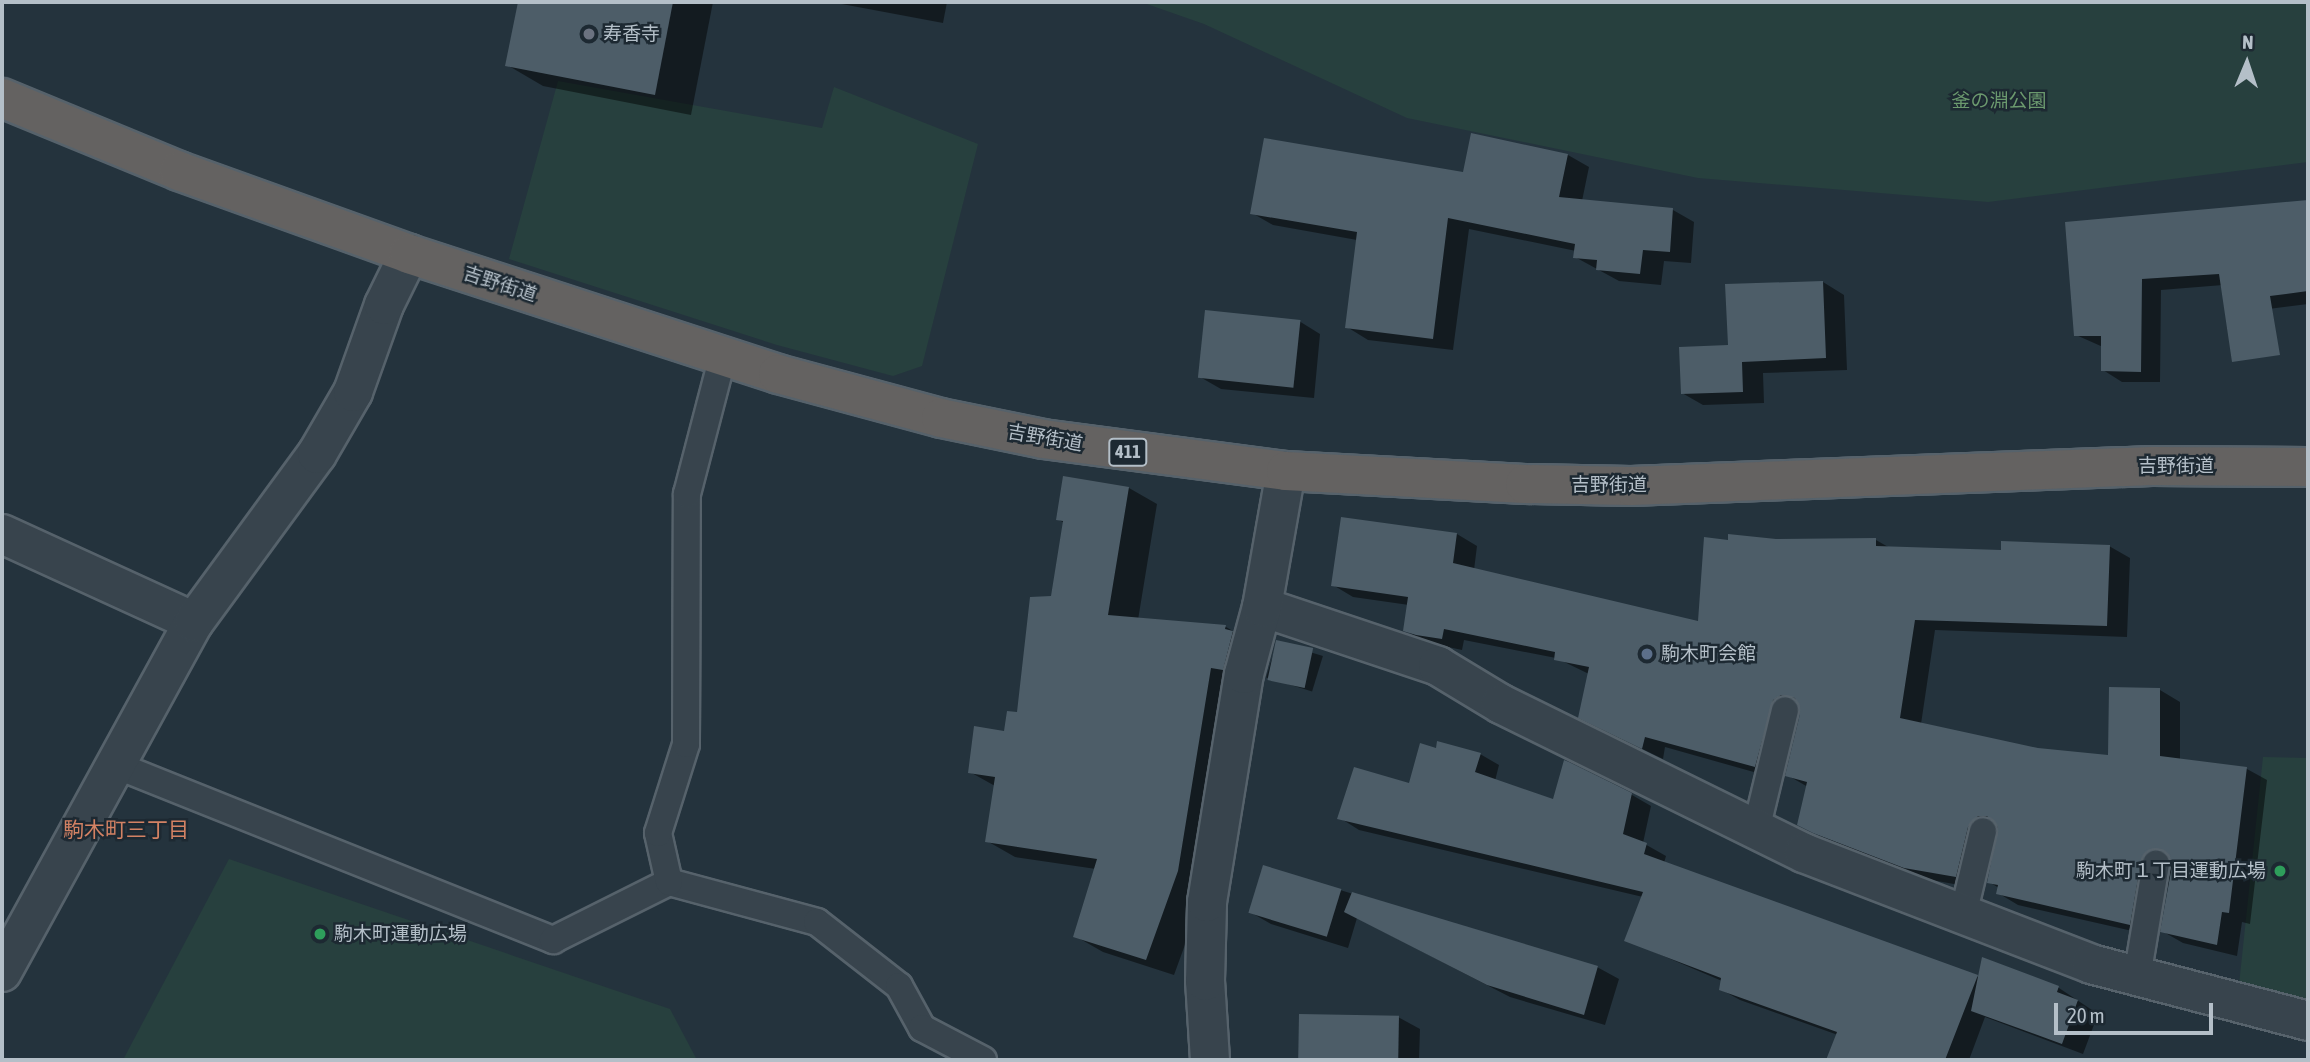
<!DOCTYPE html>
<html>
<head>
<meta charset="utf-8">
<style>
	body { margin:0 }
	#map { position:relative; width:2310px; height:1062px; overflow:hidden; background:#24333d; font-family:"Asap Condensed","Noto Sans JP",sans-serif }
	div>[style] { position:absolute }
	[style*='--x'] { left:calc(var(--x)*1px); top:calc(var(--y)*1px); width:calc(var(--w)*1px); rotate:calc(var(--a)*1deg) }
	.green>* { inset:0; background:#27403e }
	.shadow>* { inset:0; background:#0007; transform-origin:0 0 }
	.building>* { inset:0; background:#4d5d68; transform-origin:0 0 }
	.roads { filter:drop-shadow(2px 0 #56626b) drop-shadow(-2px 0 #56626b) drop-shadow(0 2px #56626b) drop-shadow(0 -2px #56626b) }
	.service>* { height:26px; margin:-13px; padding:0 13px; transform-origin:13px; border-radius:13px; background:#38444d }
	.minor>* { height:38px; margin:-19px; padding:0 19px; transform-origin:19px; border-radius:19px; background:#38444d }
	.trunk>* { height:38px; margin:-19px; padding:0 19px; transform-origin:19px; border-radius:19px; background:#646261 }
	.dots>* { width:19px; height:19px; translate:-50% -50%; box-sizing:border-box; border:4px solid #1d2932; border-radius:50% }
	span { translate:-50% -50%; white-space:nowrap; text-align:center; line-height:1.15; -webkit-text-stroke:5px #1d2932; paint-order:stroke }
	.shield-label span { padding:2px 5px; background:#1d2932; border:2px solid; border-radius:5px; -webkit-text-stroke-width:0 }
	.shield-label { font-size:18px; color:#b4bfc8; font-weight:700 }
	.poi-label { font-size:19px; color:#b4bfc8 }
	.left { translate:0 -50%; text-align:left }
	.right { translate:-100% -50%; text-align:right }
	.park-label { font-size:19px; color:#6b996e }
	.street-label { font-size:19px; color:#b4bfc8 }
	.neighbourhood-label { font-size:21px; color:#d38264 }
	.frame { position:absolute; inset:0; border:4px solid #b4bfc8; pointer-events:none }
	.north { position:absolute; left:2212px; top:28px; width:70px; height:70px; -webkit-text-stroke:5px #1d2932; paint-order:stroke; rotate:2deg; font-size:19px; font-weight:700; line-height:28px; text-align:center; color:#b4bfc8 }
	.north::after { content:''; display:block; margin:auto; width:24px; height:32px; background:#b4bfc8; clip-path:polygon(50% 0,100% 100%,50% 72%,0 100%) }
	.scale { position:absolute; left:2054px; top:1003px; width:159px; height:32px; box-sizing:border-box; border:4px solid #b4bfc8; border-top:0; padding-left:9px; font-size:21px; line-height:24px; white-space:nowrap; color:#b4bfc8; -webkit-text-stroke:5px #1d2932; paint-order:stroke }
</style>
</head>
<body>
<div id="map">
	<div class="green">
		<div style="clip-path:polygon(1141px 2px,2308px 2px,2308px 162px,1988px 202px,1698px 178px,1407px 118px,1204px 24px)"></div>
		<div style="clip-path:polygon(558px 81px,822px 128px,834px 87px,978px 144px,922px 366px,893px 376px,777px 345px,509px 259px)"></div>
		<div style="clip-path:polygon(2263px 757px,2308px 758px,2308px 1004px,2239px 985px)"></div>
		<div style="clip-path:polygon(229px 859px,670px 1009px,697px 1060px,123px 1060px)"></div>
	</div>
	<div class="shadow">
		<div style="clip-path:polygon(520px 2px,713px 2px,691px 115px,543px 86px,507px 65px)"></div>
		<div style="clip-path:polygon(831px 2px,947px 2px,943px 23px)"></div>
		<div style="clip-path:polygon(1472px 136px,1568px 155px,1589px 167px,1582px 201px,1673px 210px,1694px 222px,1691px 263px,1664px 261px,1661px 285px,1619px 281px,1575px 257px,1576px 251px,1469px 229px,1453px 350px,1368px 340px,1347px 327px,1357px 240px,1273px 225px,1252px 213px,1464px 174px)"></div>
		<div style="clip-path:polygon(2308px 202px,2308px 304px,2245px 312px,2223px 285px,2161px 290px,2160px 382px,2122px 382px,2103px 370px,2103px 347px,2076px 335px,2067px 224px)"></div>
		<div style="clip-path:polygon(1823px 282px,1844px 295px,1847px 370px,1763px 373px,1764px 403px,1703px 405px,1682px 393px)"></div>
		<div style="clip-path:polygon(1299px 321px,1320px 334px,1314px 398px,1221px 389px,1200px 377px)"></div>
		<div style="clip-path:polygon(1129px 488px,1157px 504px,1138px 620px,1226px 627px,1253px 643px,1206px 887px,1174px 975px,1103px 952px,1075px 936px,1096px 869px,1015px 857px,987px 841px,995px 786px,970px 772px,1019px 714px,1052px 598px,1064px 523px,1058px 519px)"></div>
		<div style="clip-path:polygon(1457px 534px,1477px 546px,1474px 570px,1700px 623px,1729px 541px,1876px 540px,1890px 548px,2002px 552px,2109px 546px,2130px 558px,2127px 637px,1935px 630px,1921px 724px,2037px 750px,2110px 757px,2160px 690px,2180px 702px,2180px 760px,2247px 769px,2267px 780px,2250px 924px,2242px 922px,2237px 956px,2183px 943px,2162px 931px,2172px 858px,2161px 872px,2150px 935px,2018px 905px,1998px 893px,1999px 888px,1989px 882px,2000px 825px,1988px 838px,1976px 888px,1926px 879px,1820px 836px,1799px 824px,1808px 787px,1787px 775px,1802px 713px,1800px 705px,1773px 689px,1799px 708px,1790px 717px,1775px 778px,1665px 747px,1663px 759px,1601px 729px,1589px 674px,1556px 658px,1464px 640px,1462px 650px,1425px 642px,1405px 630px,1409px 605px,1353px 597px,1333px 585px)"></div>
		<div style="left:1277px;top:642px;width:48px;height:37px;rotate:17deg"></div>
		<div style="clip-path:polygon(1437px 750px,1480px 754px,1499px 765px,1495px 781px,1554px 801px,1632px 795px,1651px 806px,1643px 843px,1666px 856px,1664px 863px,1980px 978px,1984px 960px,2059px 988px,2098px 1014px,2083px 1054px,1985px 1017px,1969px 1060px,1869px 1060px,1853px 1055px,1838px 1035px,1740px 1000px,1720px 989px,1722px 981px,1626px 940px,1643px 897px,1359px 830px,1340px 818px,1410px 785px)"></div>
		<div style="clip-path:polygon(1340px 890px,1597px 967px,1619px 979px,1605px 1025px,1510px 997px,1357px 918px,1348px 948px,1271px 924px,1250px 912px)"></div>
		<div style="clip-path:polygon(1301px 1016px,1398px 1017px,1420px 1029px,1419px 1060px,1300px 1060px)"></div>
	</div>
	<div class="building">
		<div style="clip-path:polygon(518px 2px,673px 2px,655px 95px,505px 66px)"></div>
		<div style="clip-path:polygon(1471px 133px,1568px 154px,1559px 197px,1673px 208px,1670px 252px,1643px 250px,1640px 274px,1596px 270px,1597px 260px,1573px 258px,1575px 244px,1448px 218px,1433px 339px,1345px 328px,1357px 232px,1250px 214px,1264px 138px,1463px 172px)"></div>
		<div style="clip-path:polygon(2308px 200px,2308px 291px,2270px 296px,2280px 355px,2232px 362px,2219px 274px,2142px 279px,2141px 372px,2101px 371px,2101px 336px,2074px 336px,2065px 222px)"></div>
		<div style="clip-path:polygon(1823px 281px,1826px 358px,1742px 362px,1743px 392px,1681px 394px,1679px 347px,1728px 345px,1725px 284px)"></div>
		<div style="left:1205px;top:310px;width:96px;height:68px;rotate:6deg"></div>
		<div style="clip-path:polygon(1063px 476px,1129px 487px,1108px 615px,1226px 625px,1225px 629px,1233px 631px,1223px 670px,1211px 668px,1178px 871px,1146px 960px,1073px 937px,1097px 859px,985px 842px,995px 777px,968px 773px,974px 726px,1004px 731px,1007px 711px,1017px 712px,1030px 597px,1051px 596px,1063px 521px,1056px 520px)"></div>
		<div style="clip-path:polygon(1341px 517px,1457px 533px,1453px 563px,1698px 621px,1704px 537px,1728px 540px,1728px 534px,1776px 539px,1876px 538px,1876px 546px,2001px 550px,2001px 541px,2110px 545px,2107px 626px,1915px 620px,1900px 718px,2038px 748px,2108px 755px,2109px 687px,2160px 688px,2160px 756px,2247px 767px,2229px 913px,2222px 912px,2217px 945px,2160px 932px,2172px 866px,2170px 858px,2159px 849px,2150px 850px,2141px 861px,2130px 925px,1996px 894px,1998px 885px,1987px 883px,1998px 827px,1987px 816px,1978px 816px,1968px 827px,1956px 877px,1904px 868px,1813px 833px,1797px 825px,1807px 782px,1785px 776px,1800px 714px,1795px 698px,1781px 695px,1773px 700px,1755px 767px,1645px 737px,1642px 749px,1578px 718px,1589px 667px,1554px 660px,1555px 652px,1444px 629px,1442px 639px,1416px 635px,1403px 631px,1408px 597px,1331px 586px)"></div>
		<div style="left:1276px;top:640px;width:38px;height:41px;rotate:12deg"></div>
		<div style="clip-path:polygon(1437px 741px,1481px 753px,1475px 772px,1553px 799px,1564px 760px,1569px 762px,1632px 793px,1623px 834px,1647px 843px,1644px 854px,1978px 975px,1945px 1060px,1826px 1060px,1837px 1032px,1719px 990px,1721px 978px,1624px 941px,1643px 892px,1337px 819px,1354px 767px,1409px 783px,1420px 743px,1436px 748px)"></div>
		<div style="left:1263px;top:865px;width:82px;height:50px;rotate:17deg"></div>
		<div style="clip-path:polygon(1352px 892px,1598px 966px,1584px 1015px,1487px 985px,1344px 912px)"></div>
		<div style="clip-path:polygon(1982px 957px,2059px 986px,2057px 992px,2078px 1000px,2062px 1044px,1971px 1011px)"></div>
		<div style="left:1299px;top:1014px;width:100px;height:46px;rotate:1deg"></div>
	</div>
	<div class="roads">
		<div class="service">
			<div style="--x:118;--y:766;--w:469;--a:21.8"></div>
			<div style="--x:553;--y:940;--w:130;--a:-26.6"></div>
			<div style="--x:669;--y:882;--w:153;--a:15.1"></div>
			<div style="--x:817;--y:922;--w:104;--a:38"></div>
			<div style="--x:899;--y:986;--w:48;--a:61.3"></div>
			<div style="--x:922;--y:1028;--w:69;--a:27.7"></div>
			<div style="--x:1756;--y:830;--w:123;--a:-76.4"></div>
			<div style="--x:669;--y:882;--w:50;--a:-102.7"></div>
			<div style="--x:658;--y:833;--w:93;--a:-72.5"></div>
			<div style="--x:686;--y:744;--w:250;--a:-89.8"></div>
			<div style="--x:687;--y:494;--w:143;--a:-75.4"></div>
			<div style="--x:1963;--y:915;--w:86;--a:-76.6"></div>
			<div style="--x:2137;--y:977;--w:115;--a:-80.5"></div>
		</div>
		<div class="minor">
			<div style="--x:2;--y:534;--w:211;--a:24.6"></div>
			<div style="--x:1262;--y:607;--w:186;--a:18.5"></div>
			<div style="--x:1438;--y:666;--w:74;--a:31.1"></div>
			<div style="--x:1501;--y:704;--w:338;--a:26.2"></div>
			<div style="--x:1804;--y:853;--w:308;--a:21.1"></div>
			<div style="--x:2091;--y:964;--w:224;--a:14.7"></div>
			<div style="--x:2;--y:972;--w:399;--a:-61.3"></div>
			<div style="--x:194;--y:622;--w:208;--a:-53.8"></div>
			<div style="--x:317;--y:454;--w:72;--a:-59.9"></div>
			<div style="--x:353;--y:392;--w:92;--a:-70.4"></div>
			<div style="--x:384;--y:305;--w:57;--a:-63.9"></div>
			<div style="--x:1210;--y:1060;--w:79;--a:-93.6"></div>
			<div style="--x:1205;--y:981;--w:79;--a:-88.5"></div>
			<div style="--x:1207;--y:902;--w:231;--a:-80.8"></div>
			<div style="--x:1244;--y:674;--w:69;--a:-75"></div>
			<div style="--x:1262;--y:607;--w:138;--a:-80"></div>
		</div>
		<div class="trunk">
			<div style="--x:2;--y:98;--w:191;--a:22.4"></div>
			<div style="--x:179;--y:171;--w:245;--a:19.8"></div>
			<div style="--x:409;--y:254;--w:388;--a:18"></div>
			<div style="--x:778;--y:374;--w:169;--a:15.1"></div>
			<div style="--x:941;--y:418;--w:104;--a:11.6"></div>
			<div style="--x:1043;--y:439;--w:245;--a:7.5"></div>
			<div style="--x:1286;--y:471;--w:239;--a:3.1"></div>
			<div style="--x:1525;--y:484;--w:106;--a:1.1"></div>
			<div style="--x:1631;--y:486;--w:521;--a:-2.2"></div>
			<div style="--x:2152;--y:466;--w:156;--a:0.4"></div>
		</div>
	</div>
	<div class="dots">
		<div style="left:589px;top:34px;background:#6b7280"></div>
		<div style="left:1647px;top:654px;background:#5c6f8a"></div>
		<div style="left:2280px;top:871px;background:#2e9e5b"></div>
		<div style="left:320px;top:934px;background:#2e9e5b"></div>
	</div>
	<div class="shield-label">
		<span style="left:1128px;top:452px">411</span>
	</div>
	<div class="poi-label">
		<span class="left" style="left:603px;top:34px">寿香寺</span>
		<span class="left" style="left:1661px;top:654px">駒木町会館</span>
		<span class="right" style="left:2266px;top:871px">駒木町１丁目運動広場</span>
		<span class="left" style="left:334px;top:934px">駒木町運動広場</span>
	</div>
	<div class="park-label">
		<span style="left:1999px;top:101px">釜の淵公園</span>
	</div>
	<div class="street-label">
		<span style="left:500px;top:284px;rotate:18deg">吉野街道</span>
		<span style="left:1045px;top:438px;rotate:10deg">吉野街道</span>
		<span style="left:2176px;top:466px">吉野街道</span>
		<span style="left:1609px;top:485px">吉野街道</span>
	</div>
	<div class="neighbourhood-label">
		<span style="left:126px;top:829px">駒木町三丁目</span>
	</div>
	<div class="frame"></div>
	<div class="north">N</div>
	<div class="scale">20 m</div>
</div>
</body>
</html>
